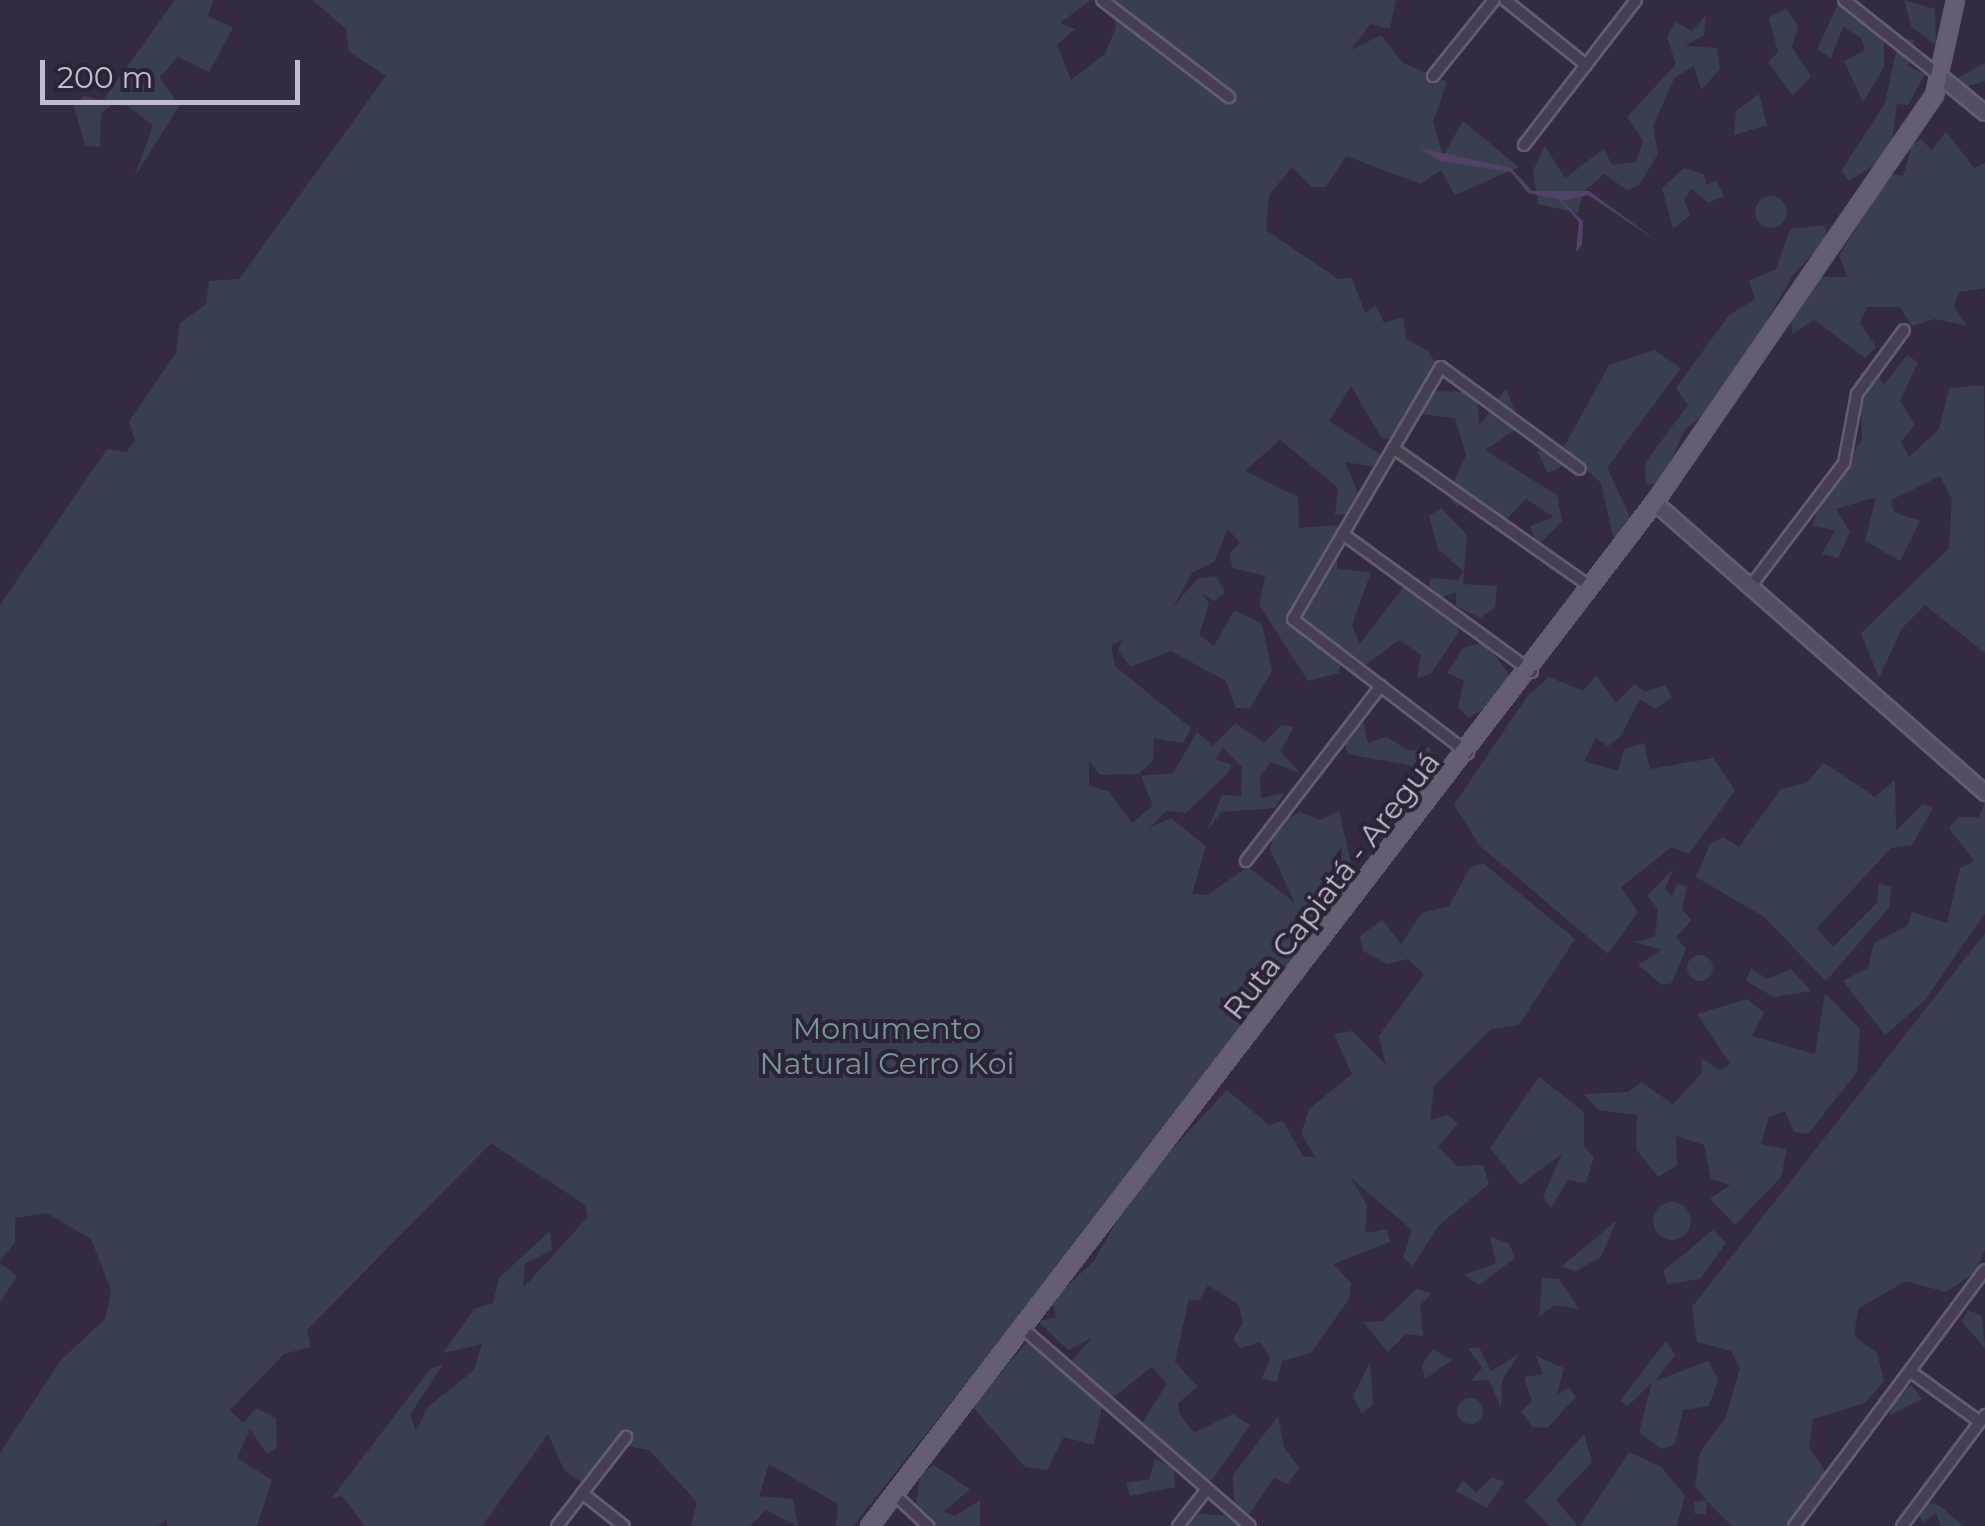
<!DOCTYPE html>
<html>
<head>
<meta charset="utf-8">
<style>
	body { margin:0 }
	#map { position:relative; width:1985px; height:1526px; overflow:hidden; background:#342b41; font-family:Montserrat,sans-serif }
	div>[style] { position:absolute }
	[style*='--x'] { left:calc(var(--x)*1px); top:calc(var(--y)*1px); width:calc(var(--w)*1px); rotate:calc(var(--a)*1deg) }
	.green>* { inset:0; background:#393f50 }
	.round { border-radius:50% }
	.water>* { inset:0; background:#524267 }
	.roads { filter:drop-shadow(2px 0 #645d6e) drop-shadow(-2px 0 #645d6e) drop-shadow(0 2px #645d6e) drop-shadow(0 -2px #645d6e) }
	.street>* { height:10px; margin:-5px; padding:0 5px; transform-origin:5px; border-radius:5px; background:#463f51 }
	.secondary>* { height:14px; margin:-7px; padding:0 7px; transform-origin:7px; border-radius:7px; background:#574d63 }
	.primary>* { height:15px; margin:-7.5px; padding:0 7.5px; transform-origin:7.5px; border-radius:7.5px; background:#655d70 }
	span { translate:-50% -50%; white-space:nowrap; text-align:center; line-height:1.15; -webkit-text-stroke:8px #2b2336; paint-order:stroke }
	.street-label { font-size:30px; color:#c3bccb }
	.park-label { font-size:30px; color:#769699 }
	.scale { position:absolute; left:40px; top:60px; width:260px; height:45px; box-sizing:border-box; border:5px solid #c3bccb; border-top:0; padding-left:12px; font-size:30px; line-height:35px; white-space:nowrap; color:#c3bccb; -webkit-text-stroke:8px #2b2336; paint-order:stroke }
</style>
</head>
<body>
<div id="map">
	<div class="green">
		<div style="clip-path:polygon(175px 0,213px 0,208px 16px,233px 28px,209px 72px,178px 57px,160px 77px,179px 106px,134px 178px,153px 125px,119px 100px,101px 113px,100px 147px,85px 146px,74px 106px,83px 96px,103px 100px)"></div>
		<div style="clip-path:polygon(312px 0,1091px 0,1060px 23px,1075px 29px,1057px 45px,1071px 80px,1105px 54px,1116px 27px,1110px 0,1396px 0,1390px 29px,1370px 24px,1351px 50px,1381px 35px,1403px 63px,1447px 82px,1433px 122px,1443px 156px,1463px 121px,1519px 167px,1455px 195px,1441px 170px,1421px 184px,1346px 156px,1326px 187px,1312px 187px,1292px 167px,1269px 195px,1266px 230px,1338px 279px,1352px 278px,1365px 313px,1376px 305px,1384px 323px,1403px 317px,1406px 339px,1428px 351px,1435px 362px,1412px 402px,1431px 391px,1465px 392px,1477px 400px,1479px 426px,1506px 388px,1520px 426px,1485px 450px,1557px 495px,1562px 521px,1538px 546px,1530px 526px,1554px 517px,1526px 499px,1507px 519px,1478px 503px,1456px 506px,1448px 495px,1466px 455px,1455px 418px,1410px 413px,1396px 438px,1382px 439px,1351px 386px,1329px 421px,1384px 457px,1376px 467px,1345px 462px,1358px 493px,1349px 514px,1335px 515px,1338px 488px,1280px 440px,1245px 471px,1298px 497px,1299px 528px,1337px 525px,1337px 569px,1371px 572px,1352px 625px,1360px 644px,1405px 585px,1455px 618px,1459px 631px,1431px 674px,1417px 678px,1421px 655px,1399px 640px,1366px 665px,1344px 648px,1339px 673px,1308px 681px,1259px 605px,1265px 576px,1233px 568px,1229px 554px,1240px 543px,1228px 529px,1214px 562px,1192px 573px,1173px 607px,1198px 578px,1216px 576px,1225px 593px,1214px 601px,1202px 593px,1209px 604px,1199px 635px,1214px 646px,1234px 610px,1262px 624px,1272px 671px,1250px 708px,1236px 708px,1226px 681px,1171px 651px,1131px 667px,1118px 651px,1122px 640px,1111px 646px,1115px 666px,1191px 728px,1183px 743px,1154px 738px,1153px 761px,1139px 774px,1100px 775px,1089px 761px,1089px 786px,1108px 791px,1132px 823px,1153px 806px,1141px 776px,1173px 773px,1197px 732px,1213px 746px,1235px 723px,1264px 743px,1281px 725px,1294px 727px,1280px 751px,1300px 773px,1271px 762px,1260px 776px,1261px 798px,1284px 793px,1275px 808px,1221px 812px,1207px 831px,1222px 795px,1241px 796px,1242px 767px,1223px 748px,1215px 759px,1232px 765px,1227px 774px,1186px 813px,1166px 811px,1149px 828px,1171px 818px,1206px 846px,1192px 894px,1207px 895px,1248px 867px,1295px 903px,1270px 849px,1275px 828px,1299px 812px,1320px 820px,1339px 811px,1354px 876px,1279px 987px,1271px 1016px,1224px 1057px,853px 1526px,836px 1526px,838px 1504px,769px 1464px,759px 1496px,793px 1499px,798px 1526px,766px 1510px,750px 1526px,691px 1526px,697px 1502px,649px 1450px,626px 1446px,582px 1483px,564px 1470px,548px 1434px,482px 1526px,365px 1526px,342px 1496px,332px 1498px,430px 1369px,443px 1364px,410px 1415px,416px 1431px,428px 1407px,474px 1370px,482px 1344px,443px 1353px,474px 1309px,493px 1303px,499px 1278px,550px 1231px,552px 1250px,525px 1264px,523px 1288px,588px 1217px,585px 1205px,491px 1143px,307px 1330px,311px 1347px,284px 1354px,230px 1410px,243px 1423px,256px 1408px,276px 1418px,277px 1447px,267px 1454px,250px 1429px,237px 1458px,272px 1480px,257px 1526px,167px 1526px,167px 1519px,158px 1526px,0 1526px,0 1453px,60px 1361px,105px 1319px,111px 1290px,91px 1239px,47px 1213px,15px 1218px,15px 1242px,0 1261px,0 605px,107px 449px,126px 452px,135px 441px,129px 421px,176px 353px,180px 323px,206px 304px,209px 281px,239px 279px,386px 76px,349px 51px,346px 29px)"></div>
		<div style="clip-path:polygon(1904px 0,1935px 9px,1936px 46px,1911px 26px)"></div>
		<div style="clip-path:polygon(1839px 2px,1884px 39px,1884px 67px,1863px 102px,1844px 61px,1865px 50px,1861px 38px,1843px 27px,1831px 58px,1817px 49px)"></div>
		<div style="clip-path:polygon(1786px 8px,1798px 26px,1792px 47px,1811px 76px,1793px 96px,1768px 62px,1778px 52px,1769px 18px)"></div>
		<div style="clip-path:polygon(1706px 15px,1704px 35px,1685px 46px,1717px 48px,1720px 69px,1701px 90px,1694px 66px,1675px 77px,1653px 126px,1658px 154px,1639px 185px,1627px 190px,1604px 174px,1583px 192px,1578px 213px,1538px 204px,1533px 171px,1545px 146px,1565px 178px,1604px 149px,1612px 165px,1636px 162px,1643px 141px,1627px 117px,1676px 64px,1667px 37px,1676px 22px,1692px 31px)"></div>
		<div style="clip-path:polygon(1899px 38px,1914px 40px,1908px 66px,1925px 74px,1908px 105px,1897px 104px,1890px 155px,1849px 181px,1841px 171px,1885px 103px)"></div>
		<div style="clip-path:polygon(1985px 63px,1985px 81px,1962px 88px,1954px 80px)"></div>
		<div style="clip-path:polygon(1759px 94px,1767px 125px,1734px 135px,1736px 111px)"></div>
		<div style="clip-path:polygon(1946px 131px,1974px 168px,1985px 163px,1985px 288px,1959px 292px,1954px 306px,1967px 326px,1935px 319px,1912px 326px,1900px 307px,1867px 307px,1860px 323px,1876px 347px,1865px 358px,1814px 320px,1792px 334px,1791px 317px,1820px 277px,1847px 277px,1839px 255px,1891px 174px,1903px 176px,1912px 145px,1921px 139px,1932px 150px)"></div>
		<div style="clip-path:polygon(1684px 168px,1704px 174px,1706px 185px,1716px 181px,1724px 196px,1708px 203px,1692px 189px,1684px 200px,1690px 215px,1673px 229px,1662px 188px)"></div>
		<div class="round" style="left:1755px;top:196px;width:32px;height:32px"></div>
		<div style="clip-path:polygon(1825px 225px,1827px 239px,1793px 275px,1717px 406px,1685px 429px,1660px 484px,1646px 484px,1645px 463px,1688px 405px,1676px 388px,1729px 315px,1755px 299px,1749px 281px,1776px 269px,1790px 229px)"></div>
		<div style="clip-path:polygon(1654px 350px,1681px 368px,1607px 468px,1630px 517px,1614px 541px,1601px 483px,1575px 459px,1548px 473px,1537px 451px,1564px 447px,1609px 365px)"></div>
		<div style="clip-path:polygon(1907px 355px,1918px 362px,1900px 401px,1915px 424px,1901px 442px,1909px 457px,1939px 429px,1949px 388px,1984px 385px,1985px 653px,1925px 605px,1902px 628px,1879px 678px,1861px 633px,1949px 548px,1952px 499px,1940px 476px,1891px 500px,1894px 512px,1920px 521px,1900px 561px,1865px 541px,1876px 497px,1836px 509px,1850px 532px,1838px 558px,1822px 554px,1835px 530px,1813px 526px,1819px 500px,1862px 440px,1860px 373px,1873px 367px,1884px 385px)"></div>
		<div style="clip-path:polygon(1441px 508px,1467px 535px,1463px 584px,1497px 586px,1495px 607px,1480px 618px,1456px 606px,1456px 592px,1437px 599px,1428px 588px,1431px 578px,1458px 580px,1463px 571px,1438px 549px,1429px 516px)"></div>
		<div style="clip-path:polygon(1484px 642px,1511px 676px,1497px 701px,1468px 718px,1458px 707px,1464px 681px,1447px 673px,1463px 648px)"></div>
		<div style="clip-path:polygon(1596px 675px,1616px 703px,1634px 684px,1645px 692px,1665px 685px,1672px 698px,1655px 709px,1640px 699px,1620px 737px,1608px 746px,1596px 738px,1584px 761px,1618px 771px,1624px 749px,1644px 743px,1650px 769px,1713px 758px,1735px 790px,1689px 854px,1672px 847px,1621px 887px,1638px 912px,1608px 954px,1480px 846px,1454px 805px,1528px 695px,1549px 677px,1583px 691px)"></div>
		<div style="clip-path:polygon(1363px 719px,1368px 743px,1387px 737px,1409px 751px,1430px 747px,1433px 781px,1408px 765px,1348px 754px,1344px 741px)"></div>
		<div style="clip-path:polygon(1824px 763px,1875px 797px,1895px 780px,1896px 831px,1923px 804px,1933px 808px,1912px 845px,1891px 848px,1817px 928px,1833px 947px,1877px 903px,1879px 883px,1891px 887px,1889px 908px,1826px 981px,1764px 917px,1696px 877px,1710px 844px,1723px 837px,1739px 847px,1781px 789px,1806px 783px)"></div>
		<div style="clip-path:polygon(1985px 802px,1985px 913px,1925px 1000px,1885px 1035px,1843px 981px,1868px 968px,1874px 943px,1907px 926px,1912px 912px,1947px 923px,1960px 868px,1974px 861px,1949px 828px,1958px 817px,1979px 817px)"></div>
		<div style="clip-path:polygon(1483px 863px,1575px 939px,1519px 1025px,1491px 1029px,1434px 1086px,1430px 1120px,1448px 1115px,1458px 1123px,1438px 1147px,1457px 1166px,1483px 1165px,1489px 1184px,1439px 1225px,1413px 1266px,1403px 1258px,1412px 1230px,1350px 1177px,1367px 1205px,1365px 1233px,1387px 1229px,1390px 1242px,1333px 1264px,1351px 1283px,1349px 1299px,1311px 1353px,1282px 1361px,1277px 1382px,1262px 1378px,1270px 1358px,1260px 1342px,1240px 1348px,1233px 1339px,1243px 1323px,1239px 1305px,1208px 1285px,1199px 1301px,1189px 1299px,1175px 1362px,1198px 1387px,1178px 1403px,1180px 1415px,1194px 1433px,1233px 1414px,1250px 1425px,1213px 1479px,1204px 1482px,1141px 1424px,1167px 1384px,1152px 1367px,1102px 1406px,1094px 1445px,1064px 1437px,1047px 1470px,1025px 1467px,972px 1406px,1029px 1340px,1077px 1382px,1070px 1363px,1092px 1338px,1068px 1350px,1038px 1321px,1056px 1318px,1052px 1300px,1094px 1261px,1134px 1190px,1227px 1090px,1269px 1125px,1283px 1121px,1303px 1156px,1316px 1158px,1301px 1134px,1309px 1109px,1352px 1074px,1334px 1034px,1352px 1031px,1386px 1065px,1379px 1036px,1424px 974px,1408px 959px,1387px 964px,1363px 951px,1360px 936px,1382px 920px,1401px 944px,1422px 913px,1449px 906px,1470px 868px)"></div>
		<div style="clip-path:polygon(1674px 868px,1665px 888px,1672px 896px,1677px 884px,1687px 886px,1682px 910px,1692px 920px,1676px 937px,1686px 949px,1672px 983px,1662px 985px,1638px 965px,1662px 950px,1635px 942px,1655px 937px,1658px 909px,1647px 896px)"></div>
		<div style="clip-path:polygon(1985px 933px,1985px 1250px,1974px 1273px,1946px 1292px,1906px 1281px,1858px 1309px,1854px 1336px,1877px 1353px,1884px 1381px,1865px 1403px,1813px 1419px,1809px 1447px,1826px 1472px,1789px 1526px,1732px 1526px,1707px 1501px,1706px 1514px,1695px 1514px,1694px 1502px,1706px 1500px,1695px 1486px,1700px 1452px,1726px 1417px,1740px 1368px,1731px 1351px,1697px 1342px,1692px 1307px)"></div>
		<div class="round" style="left:1687px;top:955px;width:26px;height:26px"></div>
		<div style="clip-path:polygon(1751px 968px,1767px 979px,1791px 969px,1811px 991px,1774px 997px,1746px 981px)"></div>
		<div style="clip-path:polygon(1825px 993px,1860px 1029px,1857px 1072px,1808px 1134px,1794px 1132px,1785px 1111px,1769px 1117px,1761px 1144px,1787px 1149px,1781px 1177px,1735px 1225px,1710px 1199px,1730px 1185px,1711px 1179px,1704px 1145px,1676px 1136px,1677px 1166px,1658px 1177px,1636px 1149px,1637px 1115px,1598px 1110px,1584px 1094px,1628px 1092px,1641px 1082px,1673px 1104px,1702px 1073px,1701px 1058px,1720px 1070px,1730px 1064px,1697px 1014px,1747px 999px,1764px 1013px,1752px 1036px,1815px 1054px)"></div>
		<div style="clip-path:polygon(1539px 1077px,1584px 1112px,1584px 1147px,1594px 1157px,1586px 1183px,1568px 1180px,1551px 1208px,1543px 1197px,1562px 1154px,1520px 1185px,1490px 1148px)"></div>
		<div class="round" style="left:1653px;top:1202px;width:38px;height:38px"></div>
		<div style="clip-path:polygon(1617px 1220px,1601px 1257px,1576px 1271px,1561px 1267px)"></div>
		<div style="clip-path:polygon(1713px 1230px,1726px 1243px,1700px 1279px,1668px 1284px,1663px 1271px)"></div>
		<div style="clip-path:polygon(1490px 1237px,1509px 1243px,1515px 1258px,1479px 1285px,1464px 1275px,1496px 1263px)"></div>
		<div style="clip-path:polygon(0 1263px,17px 1276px,0 1302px)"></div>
		<div style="clip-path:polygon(1542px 1278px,1559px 1279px,1579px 1309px,1554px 1305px,1539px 1317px)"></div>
		<div style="clip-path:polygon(1416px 1289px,1432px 1293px,1420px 1306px,1423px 1336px,1406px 1334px,1388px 1352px,1363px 1322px,1383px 1321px)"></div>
		<div style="clip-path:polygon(1968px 1310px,1982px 1316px,1985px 1348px,1962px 1322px)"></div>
		<div style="clip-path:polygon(1666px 1341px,1675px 1355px,1655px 1381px,1708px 1361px,1718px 1379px,1709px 1406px,1683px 1410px,1675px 1444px,1662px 1449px,1639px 1433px,1652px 1382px,1628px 1406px,1620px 1401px)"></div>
		<div style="clip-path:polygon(1479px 1347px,1491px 1371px,1519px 1354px,1502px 1380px,1501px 1408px,1489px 1380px,1471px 1381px,1482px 1368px,1468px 1348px)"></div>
		<div style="clip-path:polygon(1433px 1349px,1452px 1360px,1425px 1379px,1422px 1365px)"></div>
		<div style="clip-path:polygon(1536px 1356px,1564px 1368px,1557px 1394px,1569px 1388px,1576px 1397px,1547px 1428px,1532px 1427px,1521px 1411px,1532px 1401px,1524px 1377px,1543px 1374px)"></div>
		<div style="clip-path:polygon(1370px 1362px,1373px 1404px,1362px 1414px,1353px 1397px)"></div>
		<div style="clip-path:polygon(1911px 1385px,1922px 1399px,1890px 1415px,1891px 1405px)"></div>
		<div class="round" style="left:1457px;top:1398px;width:26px;height:26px"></div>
		<div style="clip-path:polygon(1278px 1416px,1284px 1448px,1300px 1468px,1287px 1484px,1274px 1478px,1241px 1526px,1182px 1526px,1200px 1514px,1235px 1516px,1233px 1475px)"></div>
		<div style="clip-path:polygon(1584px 1434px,1592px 1462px,1556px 1500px,1578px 1526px,1550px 1526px,1525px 1501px)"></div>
		<div style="clip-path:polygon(1629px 1452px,1661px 1467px,1685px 1495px,1677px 1526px,1580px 1526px)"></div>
		<div style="clip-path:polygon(1155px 1459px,1174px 1468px,1175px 1487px,1130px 1496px,1126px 1483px,1149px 1479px)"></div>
		<div style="clip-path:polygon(934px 1465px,970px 1489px,943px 1512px,955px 1516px,980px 1500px,980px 1526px,937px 1526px,916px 1508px,920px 1474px)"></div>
		<div style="clip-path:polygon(1492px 1477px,1504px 1482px,1487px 1508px,1456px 1491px,1463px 1480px,1476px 1493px)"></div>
		<div style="clip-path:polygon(1928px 1503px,1939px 1505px,1963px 1526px,1941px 1526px,1936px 1513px,1923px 1522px,1918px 1512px)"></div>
	</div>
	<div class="water">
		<div style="clip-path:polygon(1419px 148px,1511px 168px,1532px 191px,1589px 191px,1660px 243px,1588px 195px,1562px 201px,1583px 221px,1582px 245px,1576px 252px,1579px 222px,1559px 199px,1528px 193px,1511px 172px,1441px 161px)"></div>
	</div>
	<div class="roads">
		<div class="street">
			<div style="--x:1102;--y:0;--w:160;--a:37.4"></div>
			<div style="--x:1505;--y:0;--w:104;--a:38.7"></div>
			<div style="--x:1844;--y:0;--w:124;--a:38.4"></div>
			<div style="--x:1433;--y:76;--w:97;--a:-51.2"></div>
			<div style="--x:1524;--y:145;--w:183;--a:-52.3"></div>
			<div style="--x:1393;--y:448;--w:243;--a:35.1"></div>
			<div style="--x:1343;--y:534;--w:234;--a:36.1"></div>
			<div style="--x:1750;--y:587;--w:156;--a:-52.8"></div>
			<div style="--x:1844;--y:463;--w:70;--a:-79.3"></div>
			<div style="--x:1857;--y:394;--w:79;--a:-53.7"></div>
			<div style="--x:1468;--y:753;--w:220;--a:-142.6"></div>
			<div style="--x:1293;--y:619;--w:292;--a:-59.6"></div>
			<div style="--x:1441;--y:367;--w:172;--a:36.3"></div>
			<div style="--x:1246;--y:861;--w:221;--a:-52.4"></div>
			<div style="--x:1021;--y:1327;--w:303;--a:41"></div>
			<div style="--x:1911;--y:1372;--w:85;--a:35.9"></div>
			<div style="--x:582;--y:1493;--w:53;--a:38.2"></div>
			<div style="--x:894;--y:1494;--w:47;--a:43.3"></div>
			<div style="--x:557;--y:1526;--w:113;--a:-52.2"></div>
			<div style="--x:1178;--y:1526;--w:47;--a:-51.9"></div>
			<div style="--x:1794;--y:1526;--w:319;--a:-53.3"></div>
			<div style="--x:1902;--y:1526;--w:139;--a:-53.2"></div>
		</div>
		<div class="secondary">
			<div style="--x:1941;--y:77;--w:57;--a:39.3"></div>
			<div style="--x:1654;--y:502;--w:441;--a:41.3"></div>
		</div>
		<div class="primary">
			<div style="--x:869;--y:1526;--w:1290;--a:-52.53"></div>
			<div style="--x:1654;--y:502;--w:495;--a:-55.5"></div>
			<div style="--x:1934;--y:94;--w:96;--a:-77.4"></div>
		</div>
	</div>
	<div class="street-label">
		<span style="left:1332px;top:886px;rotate:-52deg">Ruta Capiatá - Areguá</span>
	</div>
	<div class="park-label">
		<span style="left:887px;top:1046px">Monumento<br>Natural Cerro Koi</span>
	</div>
	<div class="scale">200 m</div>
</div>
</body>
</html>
